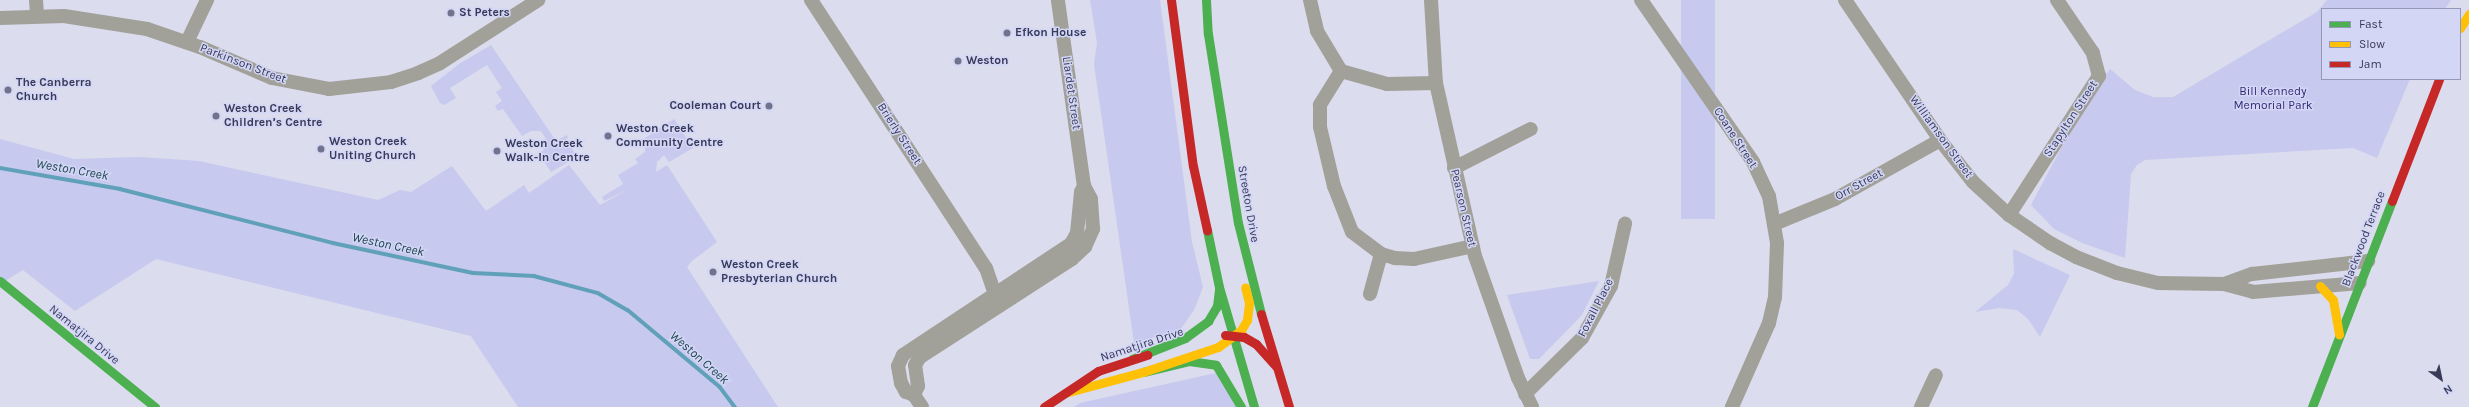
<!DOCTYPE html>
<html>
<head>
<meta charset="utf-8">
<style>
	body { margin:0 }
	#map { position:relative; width:2469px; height:407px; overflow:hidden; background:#dbdced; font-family:Karla,sans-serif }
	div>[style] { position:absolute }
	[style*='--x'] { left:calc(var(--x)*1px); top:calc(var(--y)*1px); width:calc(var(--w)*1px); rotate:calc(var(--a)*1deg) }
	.green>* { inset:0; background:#c7c9ee; transform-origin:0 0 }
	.stream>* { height:3.5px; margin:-1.75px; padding:0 1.75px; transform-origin:1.75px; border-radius:1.75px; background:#60a1b9 }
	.street>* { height:14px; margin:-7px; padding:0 7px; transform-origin:7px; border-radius:7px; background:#a1a099 }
	.fast>* { height:9px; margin:-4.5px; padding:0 4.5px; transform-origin:4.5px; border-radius:4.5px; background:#4caf50 }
	.slow>* { height:9px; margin:-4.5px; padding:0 4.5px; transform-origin:4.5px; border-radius:4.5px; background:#ffc107 }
	.jam>* { height:9px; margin:-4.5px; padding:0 4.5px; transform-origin:4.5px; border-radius:4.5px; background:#c62828 }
	.dots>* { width:11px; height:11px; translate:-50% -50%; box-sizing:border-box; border:2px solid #d3d6f5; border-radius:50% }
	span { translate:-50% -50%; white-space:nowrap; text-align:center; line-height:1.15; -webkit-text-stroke:3px #d3d6f5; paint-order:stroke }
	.poi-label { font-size:12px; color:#383a58; font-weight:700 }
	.left { translate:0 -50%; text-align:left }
	.right { translate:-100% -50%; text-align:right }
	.street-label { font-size:12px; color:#383a58 }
	.park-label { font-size:12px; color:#312b76 }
	.water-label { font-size:13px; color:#1d4551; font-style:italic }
	.legend { position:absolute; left:2321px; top:8px; width:140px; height:72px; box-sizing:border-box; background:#d3d6f5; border:1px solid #9598b6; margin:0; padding:5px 7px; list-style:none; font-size:12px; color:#383a58 }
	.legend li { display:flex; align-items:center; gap:8px; height:20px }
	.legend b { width:20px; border:1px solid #9598b6 }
	.north { position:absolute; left:2421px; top:359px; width:40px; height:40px; -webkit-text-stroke:3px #d3d6f5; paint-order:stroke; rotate:147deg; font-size:11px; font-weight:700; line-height:16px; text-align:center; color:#383a58 }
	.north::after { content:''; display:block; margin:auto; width:14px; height:18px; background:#383a58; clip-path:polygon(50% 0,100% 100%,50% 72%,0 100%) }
</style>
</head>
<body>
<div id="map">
	<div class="green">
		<div style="clip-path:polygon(1090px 0,1160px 0,1192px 242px,1203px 287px,1194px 310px,1180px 330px,1134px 343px,1094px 64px,1097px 43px)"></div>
		<div style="left:1681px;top:0;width:34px;height:219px"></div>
		<div style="clip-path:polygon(2327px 0,2451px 0,2445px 9px,2322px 9px,2322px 79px,2410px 79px,2377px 158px,2353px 148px,2145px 160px,2137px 165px,2131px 174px,2125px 258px,2082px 243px,2054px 229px,2031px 205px,2085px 103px,2110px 69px,2135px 90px,2153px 97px,2173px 97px,2317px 12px)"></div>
		<div style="clip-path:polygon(491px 45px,556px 141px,567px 135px,568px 138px,566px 139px,577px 157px,551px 172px,539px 154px,545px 148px,546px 139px,541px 131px,531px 131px,522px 136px,503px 109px,498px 111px,495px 106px,502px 101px,496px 92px,502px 88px,487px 65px,450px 88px,456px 98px,444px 105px,440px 103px,431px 86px,459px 64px)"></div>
		<div style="clip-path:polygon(674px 119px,693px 148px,669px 162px,664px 155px,657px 162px,656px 172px,667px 165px,717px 242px,692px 261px,687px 267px,778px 407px,518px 407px,471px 336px,156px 259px,75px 311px,23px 270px,0 284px,0 139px,74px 159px,140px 157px,199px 161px,378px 200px,400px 190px,411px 192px,452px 166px,486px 211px,524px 185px,529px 193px,569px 165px,600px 205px,629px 189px,604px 201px,602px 197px,623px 184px,618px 175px,638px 163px,635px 159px,645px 152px,645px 138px)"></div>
		<div style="clip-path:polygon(2013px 249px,2070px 275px,2040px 337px,2028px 319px,2017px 310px,1999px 308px,1975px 312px,2008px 285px,2014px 274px)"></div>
		<div style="clip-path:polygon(1599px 281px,1582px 315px,1539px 359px,1530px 359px,1507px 295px)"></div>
		<div style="clip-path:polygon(1216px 373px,1238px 407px,1074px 407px,1080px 403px)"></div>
	</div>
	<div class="stream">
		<div style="--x:0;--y:168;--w:122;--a:9.9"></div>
		<div style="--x:120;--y:189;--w:220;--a:14.2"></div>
		<div style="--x:333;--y:243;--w:143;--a:12.1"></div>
		<div style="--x:473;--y:273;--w:61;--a:2.8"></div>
		<div style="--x:534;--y:276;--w:66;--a:14.9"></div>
		<div style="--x:598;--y:293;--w:34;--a:30"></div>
		<div style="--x:628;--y:310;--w:120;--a:39.9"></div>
		<div style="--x:720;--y:387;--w:25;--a:53"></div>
	</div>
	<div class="street">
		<div style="--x:36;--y:0;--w:16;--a:86"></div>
		<div style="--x:811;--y:0;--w:320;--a:56.9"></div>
		<div style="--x:986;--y:268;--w:28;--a:71"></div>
		<div style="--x:995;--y:294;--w:12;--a:55"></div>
		<div style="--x:1310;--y:0;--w:32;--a:77"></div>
		<div style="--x:1317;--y:31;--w:47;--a:59"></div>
		<div style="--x:1341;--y:71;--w:48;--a:15.8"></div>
		<div style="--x:1387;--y:84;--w:49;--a:-1.2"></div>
		<div style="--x:1431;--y:0;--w:83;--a:86.6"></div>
		<div style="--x:1436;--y:83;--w:177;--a:77.3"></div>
		<div style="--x:1475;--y:256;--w:129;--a:70.6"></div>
		<div style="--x:1518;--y:378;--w:32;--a:64"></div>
		<div style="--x:1641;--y:0;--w:197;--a:55.3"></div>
		<div style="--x:1753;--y:162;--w:38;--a:65"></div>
		<div style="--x:1769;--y:196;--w:48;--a:80.3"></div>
		<div style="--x:1777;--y:243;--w:54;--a:92.1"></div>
		<div style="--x:1775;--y:297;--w:27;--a:103"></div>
		<div style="--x:1769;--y:323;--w:92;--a:113.8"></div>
		<div style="--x:1845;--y:0;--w:169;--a:55.8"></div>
		<div style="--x:1940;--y:140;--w:53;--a:51.8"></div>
		<div style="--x:1973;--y:182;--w:49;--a:42.5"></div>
		<div style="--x:2009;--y:215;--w:50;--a:34.3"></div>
		<div style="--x:2050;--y:243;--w:30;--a:28"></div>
		<div style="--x:2076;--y:257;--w:44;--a:21.3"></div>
		<div style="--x:2117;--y:273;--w:42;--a:13.7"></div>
		<div style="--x:2158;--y:283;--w:66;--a:0.9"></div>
		<div style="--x:2224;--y:284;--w:30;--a:15"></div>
		<div style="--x:2253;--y:292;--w:107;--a:-4.8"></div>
		<div style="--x:0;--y:18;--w:64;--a:-1.8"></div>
		<div style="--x:64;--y:16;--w:84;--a:8.9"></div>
		<div style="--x:147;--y:29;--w:56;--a:18.8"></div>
		<div style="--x:200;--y:47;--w:78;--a:23.3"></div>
		<div style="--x:272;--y:78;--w:58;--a:10.9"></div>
		<div style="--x:329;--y:89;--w:62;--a:-6.4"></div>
		<div style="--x:391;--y:82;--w:28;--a:-18"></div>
		<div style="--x:418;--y:73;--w:24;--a:-24"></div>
		<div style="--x:440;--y:63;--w:117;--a:-32.7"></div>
		<div style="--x:187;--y:42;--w:47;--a:-64.5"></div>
		<div style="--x:1341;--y:71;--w:40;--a:122"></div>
		<div style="--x:1320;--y:105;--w:22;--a:90"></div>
		<div style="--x:1320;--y:127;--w:61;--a:76.7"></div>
		<div style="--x:1334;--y:186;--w:49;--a:68.6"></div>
		<div style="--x:1352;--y:232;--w:36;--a:37"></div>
		<div style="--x:1381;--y:254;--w:15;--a:16"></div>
		<div style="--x:1395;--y:258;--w:19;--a:3"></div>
		<div style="--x:1414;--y:259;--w:60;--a:-12.4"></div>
		<div style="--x:1454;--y:168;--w:86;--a:-26.9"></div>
		<div style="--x:2009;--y:215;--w:166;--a:-57.1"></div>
		<div style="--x:2099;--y:76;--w:24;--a:-105"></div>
		<div style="--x:2093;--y:53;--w:64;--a:-124.2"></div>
		<div style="--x:1774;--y:224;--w:66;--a:-22.3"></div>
		<div style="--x:1835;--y:199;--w:120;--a:-29.3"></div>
		<div style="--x:2224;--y:284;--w:30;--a:-20"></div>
		<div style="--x:2252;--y:274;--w:117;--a:-6.4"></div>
		<div style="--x:1370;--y:294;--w:41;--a:-74.6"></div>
		<div style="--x:1525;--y:394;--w:80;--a:-44.5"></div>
		<div style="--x:1582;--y:338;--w:60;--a:-60.9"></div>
		<div style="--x:1611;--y:286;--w:64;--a:-77.3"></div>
		<div style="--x:914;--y:395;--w:10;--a:-66"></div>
		<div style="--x:918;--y:386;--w:21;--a:-98"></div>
		<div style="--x:915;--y:365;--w:9;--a:-58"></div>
		<div style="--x:920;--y:357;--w:181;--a:-32.8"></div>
		<div style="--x:1072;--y:259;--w:18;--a:-43"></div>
		<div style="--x:1085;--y:247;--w:20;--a:-66"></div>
		<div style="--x:1093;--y:229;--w:30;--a:-94"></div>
		<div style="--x:1091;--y:199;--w:15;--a:-118"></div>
		<div style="--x:1084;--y:186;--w:188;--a:-98"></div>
		<div style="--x:922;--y:407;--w:14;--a:-124"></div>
		<div style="--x:914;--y:395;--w:9;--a:-159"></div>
		<div style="--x:906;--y:392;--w:10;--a:-119"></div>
		<div style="--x:901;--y:383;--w:17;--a:-100"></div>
		<div style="--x:898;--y:366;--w:12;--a:-66"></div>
		<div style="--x:903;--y:355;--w:201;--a:-33.5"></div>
		<div style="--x:1071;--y:244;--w:13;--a:-61"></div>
		<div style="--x:1077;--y:233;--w:41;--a:-84.4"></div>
		<div style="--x:1081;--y:192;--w:7;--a:-63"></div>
		<div style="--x:1921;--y:407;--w:35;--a:-65"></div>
	</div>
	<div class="fast">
		<div style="--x:1206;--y:0;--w:34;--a:87"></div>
		<div style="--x:1208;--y:34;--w:191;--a:81"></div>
		<div style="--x:1238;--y:223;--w:94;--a:75.8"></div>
		<div style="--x:1207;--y:230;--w:58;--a:78.1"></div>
		<div style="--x:1219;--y:287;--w:125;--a:73.7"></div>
		<div style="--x:0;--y:281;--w:200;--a:39.1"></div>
		<div style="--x:1132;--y:359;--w:57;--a:-21.6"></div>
		<div style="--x:1185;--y:338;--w:29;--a:-36"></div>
		<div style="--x:1208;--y:321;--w:17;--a:-59"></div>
		<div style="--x:1217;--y:306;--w:17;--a:-83"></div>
		<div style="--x:1143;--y:372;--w:47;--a:-13.4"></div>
		<div style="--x:1189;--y:361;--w:27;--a:8"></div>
		<div style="--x:1216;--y:365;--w:49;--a:59.2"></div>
		<div style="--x:2312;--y:407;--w:221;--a:-68.8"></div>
	</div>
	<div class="slow">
		<div style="--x:2460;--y:28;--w:17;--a:-57"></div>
		<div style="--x:2320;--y:286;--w:19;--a:47"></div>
		<div style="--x:2333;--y:300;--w:35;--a:80"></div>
		<div style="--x:1065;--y:393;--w:81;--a:-15.1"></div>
		<div style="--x:1143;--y:372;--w:79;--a:-18.4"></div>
		<div style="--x:1218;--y:347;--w:29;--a:-36"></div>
		<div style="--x:1241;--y:330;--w:12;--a:-59"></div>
		<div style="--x:1247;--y:320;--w:17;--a:-83"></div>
		<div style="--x:1249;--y:303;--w:16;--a:-104"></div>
	</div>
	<div class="jam">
		<div style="--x:1171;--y:0;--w:167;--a:82.5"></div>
		<div style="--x:1193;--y:166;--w:66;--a:77.7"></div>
		<div style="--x:2392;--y:201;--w:131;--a:-68.9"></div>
		<div style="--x:1261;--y:314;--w:97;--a:73.2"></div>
		<div style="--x:1225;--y:335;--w:19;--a:6"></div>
		<div style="--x:1244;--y:337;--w:14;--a:30"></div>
		<div style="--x:1256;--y:344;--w:30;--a:48"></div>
		<div style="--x:1044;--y:407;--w:65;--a:-33.7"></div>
		<div style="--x:1098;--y:371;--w:52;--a:-18.1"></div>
	</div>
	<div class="dots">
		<div style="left:451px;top:13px;background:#71738c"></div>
		<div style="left:1007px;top:33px;background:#71738c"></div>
		<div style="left:958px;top:61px;background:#71738c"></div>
		<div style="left:8px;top:90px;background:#71738c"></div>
		<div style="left:769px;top:106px;background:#71738c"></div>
		<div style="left:216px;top:116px;background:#71738c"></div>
		<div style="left:608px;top:136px;background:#71738c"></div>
		<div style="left:321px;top:149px;background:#71738c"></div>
		<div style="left:497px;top:151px;background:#71738c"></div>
		<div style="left:713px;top:272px;background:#71738c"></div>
	</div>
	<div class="poi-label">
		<span class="left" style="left:459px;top:13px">St Peters</span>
		<span class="left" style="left:1015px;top:33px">Efkon House</span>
		<span class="left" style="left:966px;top:61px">Weston</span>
		<span class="left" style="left:16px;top:90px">The Canberra<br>Church</span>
		<span class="right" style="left:761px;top:106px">Cooleman Court</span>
		<span class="left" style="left:224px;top:116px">Weston Creek<br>Children’s Centre</span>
		<span class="left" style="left:616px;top:136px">Weston Creek<br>Community Centre</span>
		<span class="left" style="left:329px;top:149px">Weston Creek<br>Uniting Church</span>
		<span class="left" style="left:505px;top:151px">Weston Creek<br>Walk-In Centre</span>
		<span class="left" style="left:721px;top:272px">Weston Creek<br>Presbyterian Church</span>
	</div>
	<div class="street-label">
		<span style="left:243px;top:64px;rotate:21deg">Parkinson Street</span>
		<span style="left:1071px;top:93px;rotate:82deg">Liardet Street</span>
		<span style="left:2071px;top:119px;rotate:-57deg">Stapylton Street</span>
		<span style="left:899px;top:134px;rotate:57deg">Brierly Street</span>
		<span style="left:1941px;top:137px;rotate:54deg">Williamson Street</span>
		<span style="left:1735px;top:138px;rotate:57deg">Coane Street</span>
		<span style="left:1859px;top:185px;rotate:-29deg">Orr Street</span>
		<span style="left:1248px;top:204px;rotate:80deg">Streeton Drive</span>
		<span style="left:1463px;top:208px;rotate:77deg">Pearson Street</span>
		<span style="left:2364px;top:239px;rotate:-69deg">Blackwood Terrace</span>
		<span style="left:1596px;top:308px;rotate:-63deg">Foxall Place</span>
		<span style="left:84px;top:335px;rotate:39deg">Namatjira Drive</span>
		<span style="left:1142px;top:345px;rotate:-18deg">Namatjira Drive</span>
	</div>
	<div class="park-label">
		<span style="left:2273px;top:99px">Bill Kennedy<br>Memorial Park</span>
	</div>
	<div class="water-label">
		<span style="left:72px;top:170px;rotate:10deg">Weston Creek</span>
		<span style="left:388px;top:245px;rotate:12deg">Weston Creek</span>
		<span style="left:699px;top:358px;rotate:41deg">Weston Creek</span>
	</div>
	<ul class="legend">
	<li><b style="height:5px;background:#4caf50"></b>Fast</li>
	<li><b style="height:5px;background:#ffc107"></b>Slow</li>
	<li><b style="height:5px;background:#c62828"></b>Jam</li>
	</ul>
	<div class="north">N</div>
</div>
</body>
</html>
